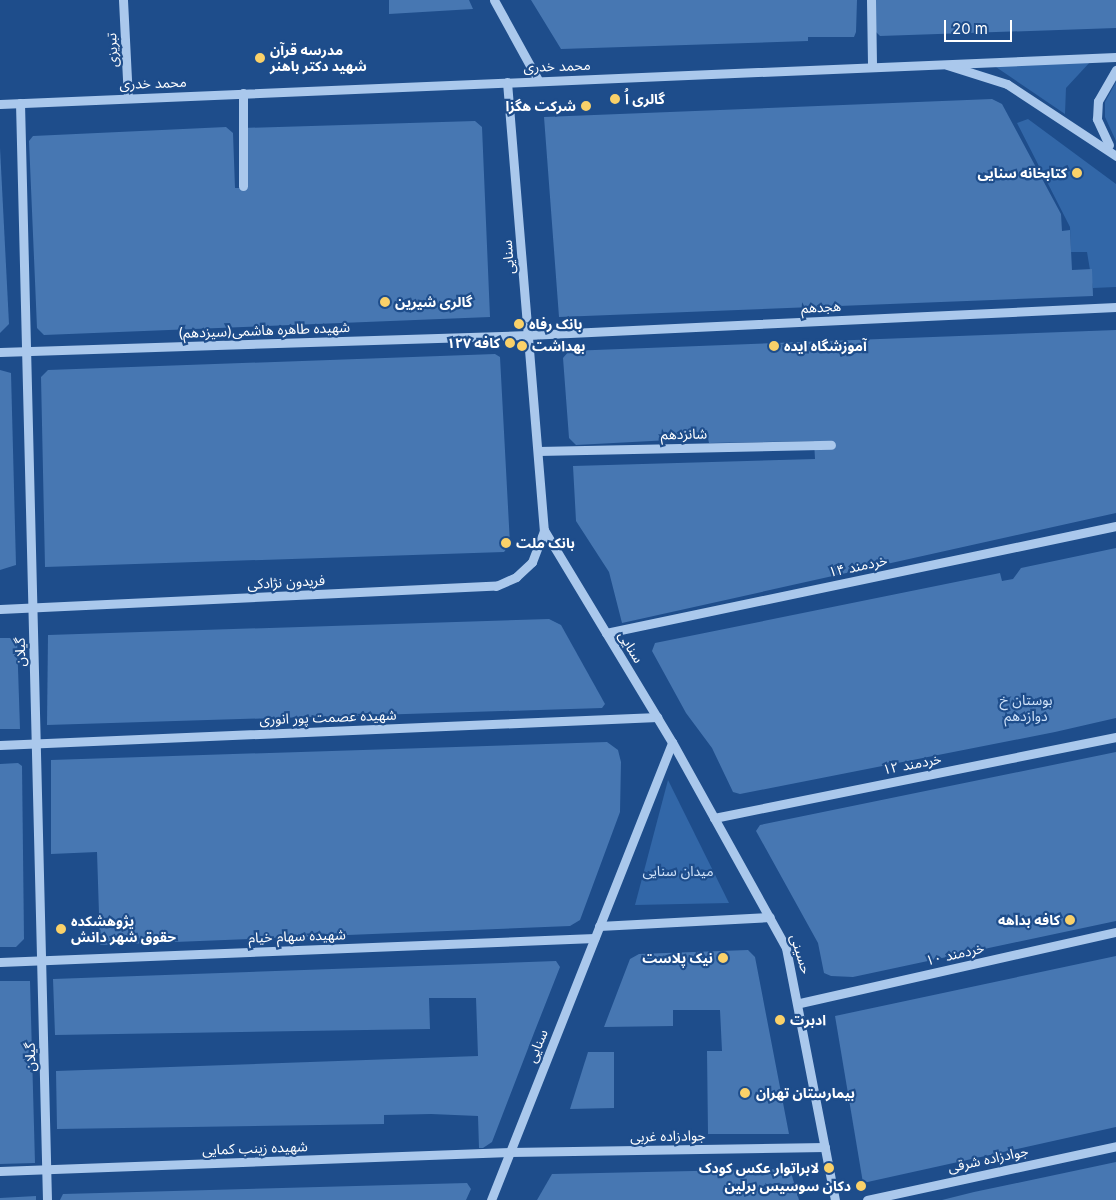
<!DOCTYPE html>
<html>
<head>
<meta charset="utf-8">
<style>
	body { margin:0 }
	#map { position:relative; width:1116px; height:1200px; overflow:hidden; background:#1e4d8b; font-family:Inter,"Noto Sans Arabic",sans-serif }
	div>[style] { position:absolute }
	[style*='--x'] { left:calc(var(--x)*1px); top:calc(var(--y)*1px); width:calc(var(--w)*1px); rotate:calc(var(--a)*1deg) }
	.green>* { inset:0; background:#3267a8 }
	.building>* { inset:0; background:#4777b2 }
	.minor>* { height:9px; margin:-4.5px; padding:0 4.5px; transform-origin:4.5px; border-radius:4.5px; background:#aac8ec }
	.dots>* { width:14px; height:14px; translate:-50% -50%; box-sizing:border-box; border:2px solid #1e4d8b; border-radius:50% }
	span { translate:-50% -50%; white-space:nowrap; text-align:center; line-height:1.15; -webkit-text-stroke:4.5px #1e4d8b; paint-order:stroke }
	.street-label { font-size:14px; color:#fff }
	.poi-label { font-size:14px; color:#fff; font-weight:700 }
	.left { translate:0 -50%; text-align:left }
	.right { translate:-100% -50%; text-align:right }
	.park-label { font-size:14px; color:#cfe2f9 }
	.scale { position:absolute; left:944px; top:20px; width:68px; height:22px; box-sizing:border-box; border:2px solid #fff; border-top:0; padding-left:6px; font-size:15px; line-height:18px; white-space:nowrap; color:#fff; -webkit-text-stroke:4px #1e4d8b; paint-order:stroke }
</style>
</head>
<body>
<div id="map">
	<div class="green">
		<div style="clip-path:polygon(1091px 61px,1066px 88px,1065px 114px,993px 65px)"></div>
		<div style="clip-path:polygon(1116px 82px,1116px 141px,1105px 117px,1105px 102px)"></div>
		<div style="clip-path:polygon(1028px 119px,1116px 184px,1116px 287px,1093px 288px,1087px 252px,1071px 252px,1070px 227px,1017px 123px)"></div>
		<div style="clip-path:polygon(668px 780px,729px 903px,635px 905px)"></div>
	</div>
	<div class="building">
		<div style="clip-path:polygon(389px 0,469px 0,473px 9px,389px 14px)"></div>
		<div style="clip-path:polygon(531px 0,857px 0,856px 32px,854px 37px,808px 37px,808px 41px,561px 49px)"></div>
		<div style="clip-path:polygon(875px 0,1116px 0,1116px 28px,880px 36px,875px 31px)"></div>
		<div style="clip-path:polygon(992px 99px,1002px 104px,1061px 214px,1062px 231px,1070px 230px,1072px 270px,1092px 269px,1093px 296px,559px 317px,544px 117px)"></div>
		<div style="clip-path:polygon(475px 121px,482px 127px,490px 317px,44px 335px,37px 328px,29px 141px,33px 136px,226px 127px,233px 133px,235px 188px,245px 188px,242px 128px)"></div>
		<div style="clip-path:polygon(0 148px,9px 324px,0 333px)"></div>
		<div style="clip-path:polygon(1116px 330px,1116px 513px,622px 623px,609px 572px,576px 521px,573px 466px,815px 459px,814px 441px,709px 443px,708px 438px,576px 445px,569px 438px,563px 358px,569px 351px)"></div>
		<div style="clip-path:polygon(495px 354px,500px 357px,508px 507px,510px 544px,504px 552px,45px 567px,41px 377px,48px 370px)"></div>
		<div style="clip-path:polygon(0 370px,11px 373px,16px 565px,0 570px)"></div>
		<div style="clip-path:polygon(1116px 548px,1116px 718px,1055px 732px,740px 794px,733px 792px,712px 748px,686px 713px,652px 651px,655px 643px,1000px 573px,1002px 581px,1013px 579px,1021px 568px)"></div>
		<div style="clip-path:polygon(549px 619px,561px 625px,605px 704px,602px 708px,47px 725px,48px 635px)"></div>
		<div style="clip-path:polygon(0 638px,17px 638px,20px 729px,0 729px)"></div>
		<div style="clip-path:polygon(607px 742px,618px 750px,621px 762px,620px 812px,580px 920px,570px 926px,100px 945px,97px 852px,51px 854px,51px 760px)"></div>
		<div style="clip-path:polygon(1116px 752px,1116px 921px,853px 977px,831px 976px,824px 973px,818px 943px,756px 831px,760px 825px)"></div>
		<div style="clip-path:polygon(18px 763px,22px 766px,24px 939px,16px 947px,0 947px,0 764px)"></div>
		<div style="clip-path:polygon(748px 950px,755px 957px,789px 1134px,708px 1134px,707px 1051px,722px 1051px,720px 1010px,673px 1010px,673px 1026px,604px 1027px,630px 959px,639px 954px)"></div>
		<div style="clip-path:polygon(1116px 956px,1116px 1127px,863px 1183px,835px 1016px)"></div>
		<div style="clip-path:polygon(556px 961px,560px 967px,534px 1033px,492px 1142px,483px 1148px,479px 1148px,478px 1116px,431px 1114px,384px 1115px,384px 1124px,57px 1129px,56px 1071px,478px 1056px,476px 998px,429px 998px,430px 1029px,55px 1035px,53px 979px)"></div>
		<div style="clip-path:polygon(0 981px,30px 981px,35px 1163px,0 1164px)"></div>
		<div style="clip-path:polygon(588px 1052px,614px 1052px,614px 1108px,570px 1109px)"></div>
		<div style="clip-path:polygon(1116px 1162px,1116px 1200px,942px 1200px,974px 1192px)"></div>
		<div style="clip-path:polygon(790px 1169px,799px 1200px,537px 1200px,552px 1174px)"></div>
		<div style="clip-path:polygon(467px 1183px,471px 1189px,466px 1200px,60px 1200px,63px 1194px)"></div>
		<div style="clip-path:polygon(36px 1196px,36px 1200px,0 1200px,0 1198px)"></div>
	</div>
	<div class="minor">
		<div style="--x:123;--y:0;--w:98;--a:87.1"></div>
		<div style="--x:494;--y:0;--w:91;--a:61.2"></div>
		<div style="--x:871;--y:0;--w:66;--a:89.1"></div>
		<div style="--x:947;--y:65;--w:63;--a:17.6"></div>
		<div style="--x:1007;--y:84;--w:131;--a:33.4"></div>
		<div style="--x:507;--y:82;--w:450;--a:85.3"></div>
		<div style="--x:544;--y:530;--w:248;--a:58.9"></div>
		<div style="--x:672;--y:742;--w:235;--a:61"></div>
		<div style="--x:786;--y:948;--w:257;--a:79"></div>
		<div style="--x:243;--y:93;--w:93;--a:90"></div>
		<div style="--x:20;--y:103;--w:1097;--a:88.59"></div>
		<div style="--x:0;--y:104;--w:1117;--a:-2.41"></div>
		<div style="--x:1109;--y:145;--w:29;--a:-115"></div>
		<div style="--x:1097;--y:119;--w:18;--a:-87"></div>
		<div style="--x:1098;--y:101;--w:36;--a:-60"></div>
		<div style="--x:0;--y:352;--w:528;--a:-1.84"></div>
		<div style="--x:528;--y:335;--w:589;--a:-2.73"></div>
		<div style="--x:538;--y:451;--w:293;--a:-1.2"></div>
		<div style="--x:0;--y:609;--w:497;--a:-2.7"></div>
		<div style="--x:496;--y:586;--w:22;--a:-24"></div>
		<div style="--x:516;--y:577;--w:22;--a:-43"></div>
		<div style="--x:532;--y:562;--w:34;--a:-69"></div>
		<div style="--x:606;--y:633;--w:521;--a:-11.85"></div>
		<div style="--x:0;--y:745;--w:658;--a:-2.44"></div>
		<div style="--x:714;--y:818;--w:410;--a:-11.4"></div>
		<div style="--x:599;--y:926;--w:171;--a:-3"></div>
		<div style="--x:0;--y:962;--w:595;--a:-2.31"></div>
		<div style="--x:800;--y:1003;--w:324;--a:-12.7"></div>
		<div style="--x:0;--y:1171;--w:510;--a:-2.13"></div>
		<div style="--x:510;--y:1152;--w:315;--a:-0.9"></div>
		<div style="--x:491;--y:1200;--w:492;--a:-68.4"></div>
		<div style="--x:867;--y:1200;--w:255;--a:-12.2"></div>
	</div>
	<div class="dots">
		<div style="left:260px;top:58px;background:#fad169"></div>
		<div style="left:615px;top:99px;background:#fad169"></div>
		<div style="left:586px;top:106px;background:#fad169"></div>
		<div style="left:1077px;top:173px;background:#fad169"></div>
		<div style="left:385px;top:302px;background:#fad169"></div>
		<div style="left:519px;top:324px;background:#fad169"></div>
		<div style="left:510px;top:343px;background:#fad169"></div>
		<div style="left:522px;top:346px;background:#fad169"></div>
		<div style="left:774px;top:346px;background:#fad169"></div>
		<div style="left:506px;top:543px;background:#fad169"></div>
		<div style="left:1070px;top:920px;background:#fad169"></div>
		<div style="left:61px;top:929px;background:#fad169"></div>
		<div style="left:723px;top:958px;background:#fad169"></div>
		<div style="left:780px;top:1020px;background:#fad169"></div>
		<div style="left:745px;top:1093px;background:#fad169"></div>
		<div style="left:829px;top:1168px;background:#fad169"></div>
		<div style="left:861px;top:1186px;background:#fad169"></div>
	</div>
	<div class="street-label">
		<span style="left:112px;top:50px;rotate:-93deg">تبریزی</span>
		<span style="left:557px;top:66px;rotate:-2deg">محمد خدری</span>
		<span style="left:153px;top:83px;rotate:-2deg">محمد خدری</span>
		<span style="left:508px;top:257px;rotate:-95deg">سنایی</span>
		<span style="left:821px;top:307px;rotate:-3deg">هجدهم</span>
		<span style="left:264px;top:330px;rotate:-2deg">شهیده طاهره هاشمی(سیزدهم)</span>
		<span style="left:684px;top:434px;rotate:-1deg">شانزدهم</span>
		<span style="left:858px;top:566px;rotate:-12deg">خردمند ۱۴</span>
		<span style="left:286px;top:582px;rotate:-3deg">فریدون نژادکی</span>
		<span style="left:631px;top:647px;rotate:59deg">سنایی</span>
		<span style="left:20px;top:652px;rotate:-91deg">گیلان</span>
		<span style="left:328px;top:717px;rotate:-2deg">شهیده عصمت پور انوری</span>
		<span style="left:912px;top:764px;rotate:-11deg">خردمند ۱۲</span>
		<span style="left:297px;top:936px;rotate:-2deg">شهیده سهام خیام</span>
		<span style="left:801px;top:954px;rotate:73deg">حسینی</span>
		<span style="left:955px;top:954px;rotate:-13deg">خردمند ۱۰</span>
		<span style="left:537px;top:1046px;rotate:-68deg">سنایی</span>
		<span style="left:30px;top:1057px;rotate:-91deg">گیلان</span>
		<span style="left:668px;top:1136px;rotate:-1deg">جوادزاده غربی</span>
		<span style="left:255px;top:1148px;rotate:-2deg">شهیده زینب کمایی</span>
		<span style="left:988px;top:1159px;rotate:-12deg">جوادزاده شرقی</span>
	</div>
	<div class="poi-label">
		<span class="left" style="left:270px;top:58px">مدرسه قرآن<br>شهید دکتر باهنر</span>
		<span class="left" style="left:625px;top:99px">گالری اُ</span>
		<span class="right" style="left:576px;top:106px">شرکت هگزا</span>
		<span class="right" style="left:1067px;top:173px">كتابخانه سنایی</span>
		<span class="left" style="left:395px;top:302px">گالری شیرین</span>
		<span class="left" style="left:529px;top:324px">بانک رفاه</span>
		<span class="right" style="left:500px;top:343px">کافه ۱۲۷</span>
		<span class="left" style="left:532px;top:346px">بهداشت</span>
		<span class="left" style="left:784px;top:346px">آموزشگاه ایده</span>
		<span class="left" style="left:516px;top:543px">بانک ملت</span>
		<span class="right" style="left:1060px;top:920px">کافه بداهه</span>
		<span class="left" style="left:71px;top:929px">پژوهشکده<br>حقوق شهر دانش</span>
		<span class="right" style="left:713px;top:958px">نیک پلاست</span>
		<span class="left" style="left:790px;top:1020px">ادبرت</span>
		<span class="left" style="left:756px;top:1093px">بیمارستان تهران</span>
		<span class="right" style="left:819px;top:1168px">لابراتوار عکس کودک</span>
		<span class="right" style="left:851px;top:1186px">دکان سوسیس برلین</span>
	</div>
	<div class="park-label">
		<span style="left:1026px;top:708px">بوستان خ<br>دوازدهم</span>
		<span style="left:678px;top:871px">میدان سنایی</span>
	</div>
	<div class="scale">20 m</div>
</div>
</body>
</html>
